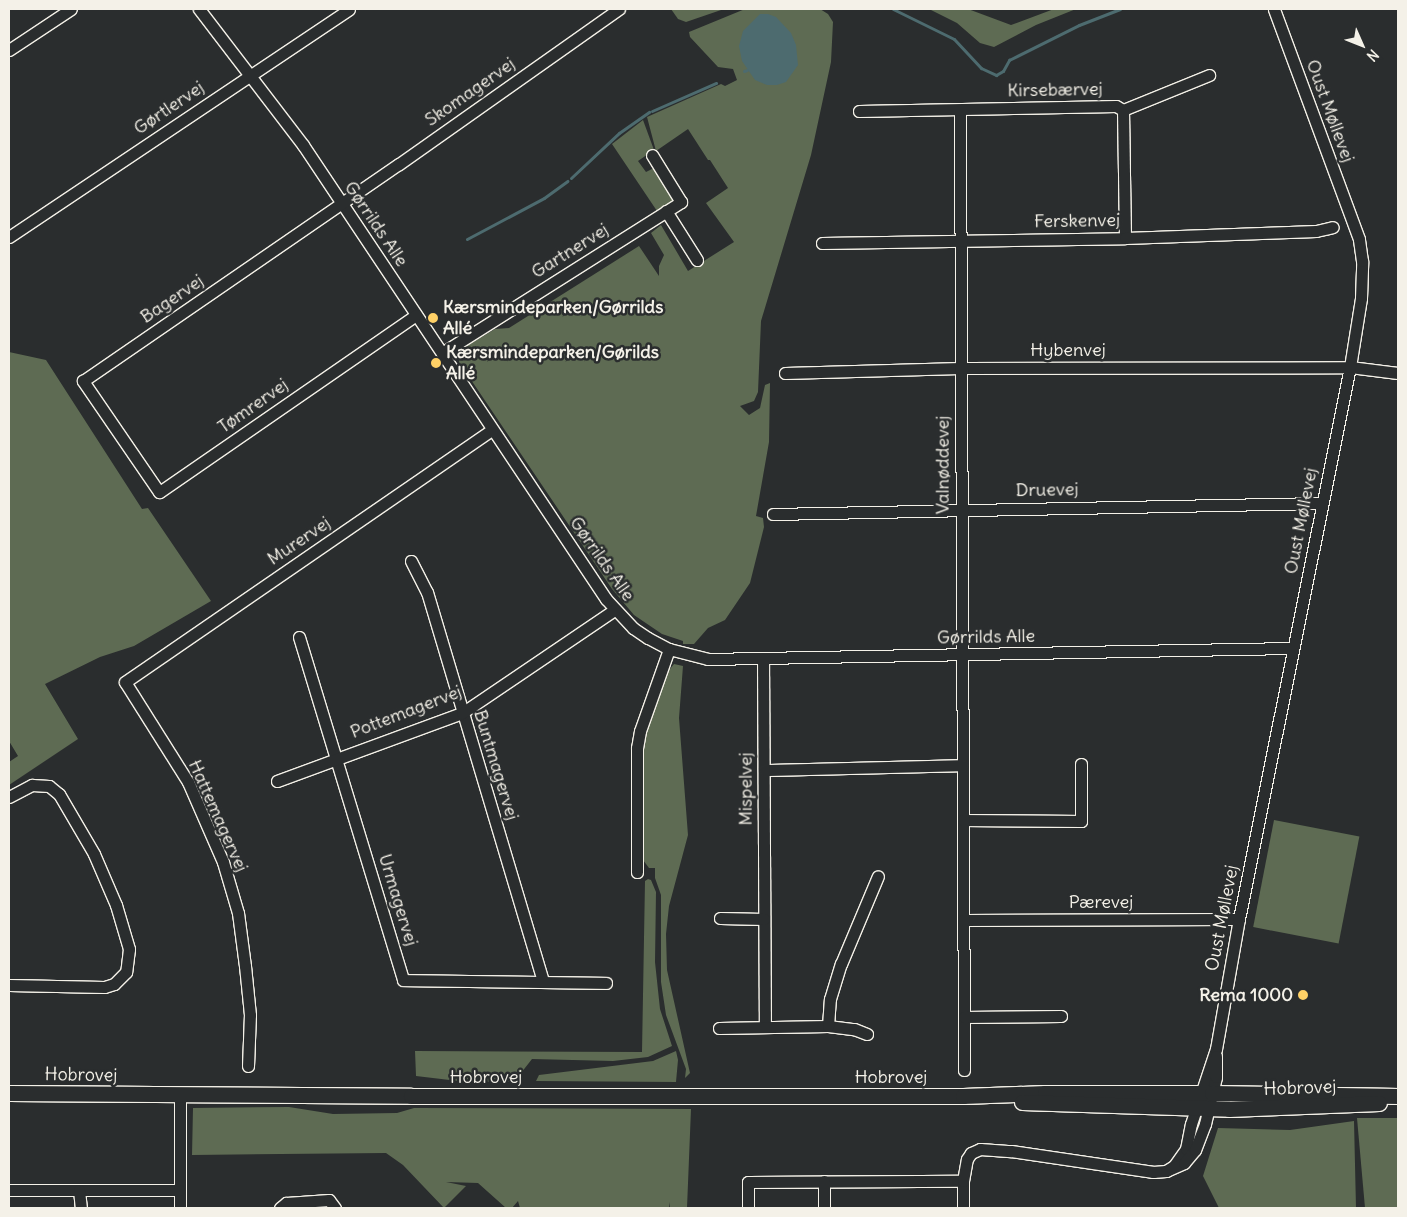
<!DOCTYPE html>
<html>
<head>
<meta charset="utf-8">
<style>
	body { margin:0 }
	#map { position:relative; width:1407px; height:1217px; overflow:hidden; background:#2a2d2e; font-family:Delius,sans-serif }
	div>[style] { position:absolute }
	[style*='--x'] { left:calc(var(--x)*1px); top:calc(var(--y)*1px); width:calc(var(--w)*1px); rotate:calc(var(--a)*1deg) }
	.green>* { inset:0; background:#5e6b53; transform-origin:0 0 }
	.water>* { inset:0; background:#4d6b6f }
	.stream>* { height:3px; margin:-1.5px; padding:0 1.5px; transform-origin:1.5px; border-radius:1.5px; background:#4d6b6f }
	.roads { filter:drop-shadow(1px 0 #f4f1e8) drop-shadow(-1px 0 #f4f1e8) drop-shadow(0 1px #f4f1e8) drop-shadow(0 -1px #f4f1e8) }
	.minor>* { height:11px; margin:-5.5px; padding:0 5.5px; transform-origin:5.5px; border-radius:5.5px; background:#2a2d2e }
	.major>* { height:15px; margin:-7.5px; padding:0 7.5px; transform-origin:7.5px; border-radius:7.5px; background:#2a2d2e }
	.dots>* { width:14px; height:14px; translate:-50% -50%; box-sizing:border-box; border:2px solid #2a2d2e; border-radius:50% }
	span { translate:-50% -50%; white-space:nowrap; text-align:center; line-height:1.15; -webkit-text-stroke:5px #2a2d2e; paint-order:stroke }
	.street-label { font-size:18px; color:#f4f1e8 }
	.poi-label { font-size:18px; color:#f4f1e8; font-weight:700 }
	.left { translate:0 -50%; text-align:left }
	.right { translate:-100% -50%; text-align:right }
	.frame { position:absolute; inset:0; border:10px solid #f4f1e8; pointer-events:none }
	.north { position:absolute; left:1337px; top:20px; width:50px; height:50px; -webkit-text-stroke:4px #2a2d2e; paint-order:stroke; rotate:134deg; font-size:14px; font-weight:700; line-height:20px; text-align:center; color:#f4f1e8 }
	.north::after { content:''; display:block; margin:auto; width:18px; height:22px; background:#f4f1e8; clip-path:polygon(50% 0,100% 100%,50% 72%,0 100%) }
</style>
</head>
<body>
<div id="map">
	<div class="green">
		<div style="clip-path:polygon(671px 9px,724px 9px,686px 22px,678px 19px)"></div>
		<div style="clip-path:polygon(745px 9px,820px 9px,828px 14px,833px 22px,831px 62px,811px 155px,761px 321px,758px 392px,754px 401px,740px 406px,749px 415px,760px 408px,765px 385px,770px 383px,769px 442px,756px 516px,763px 518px,764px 527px,750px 583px,725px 620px,708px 628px,694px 644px,683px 644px,683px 641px,662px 634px,634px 615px,612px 589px,459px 362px,460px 350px,495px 329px,509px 328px,639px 246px,659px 276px,659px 266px,664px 255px,651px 233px,661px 225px,688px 271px,734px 242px,706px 203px,728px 188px,710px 160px,708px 160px,688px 129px,656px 151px,647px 117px,721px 84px,725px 86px,737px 80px,733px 69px,718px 67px,690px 37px,689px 32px)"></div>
		<div style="clip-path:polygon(929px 9px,968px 9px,1011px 25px,1054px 9px,1076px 9px,1036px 25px,994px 47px,980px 43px,957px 23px)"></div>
		<div style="clip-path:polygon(643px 120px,654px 150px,638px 161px,646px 172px,654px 168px,674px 200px,657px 211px,612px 144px)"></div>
		<div style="clip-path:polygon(9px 352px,46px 360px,142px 509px,148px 508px,211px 601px,134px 646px,100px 657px,45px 684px,78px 739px,9px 785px,9px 762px,18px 756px,9px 741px)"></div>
		<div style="clip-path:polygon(674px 664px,683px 666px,679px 718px,688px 835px,669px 906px,666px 934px,667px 970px,690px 1073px,685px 1078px,686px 1069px,666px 1015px,661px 982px,661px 895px,655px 878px,655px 868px,649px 868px,643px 860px,644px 746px,648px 729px,669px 670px)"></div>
		<div style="left:1274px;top:820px;width:87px;height:109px;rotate:11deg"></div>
		<div style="clip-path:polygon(648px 879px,651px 880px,656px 892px,655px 962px,660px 1009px,672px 1046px,648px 1057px,613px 1061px,532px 1059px,514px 1082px,458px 1081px,416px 1076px,415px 1051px,642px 1052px,645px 881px)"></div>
		<div style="clip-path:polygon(676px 1051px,678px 1060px,676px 1082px,536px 1081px,539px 1075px,653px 1061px)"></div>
		<div style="clip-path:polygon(289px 1107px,333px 1114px,397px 1113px,414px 1108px,691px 1109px,687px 1208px,670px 1208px,669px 1202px,669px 1208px,520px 1208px,518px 1201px,512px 1208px,506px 1208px,478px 1183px,446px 1182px,466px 1186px,444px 1208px,403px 1165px,386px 1153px,192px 1155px,193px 1108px)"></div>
		<div style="clip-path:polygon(1357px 1118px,1398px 1118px,1398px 1208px,1365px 1208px)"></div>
		<div style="clip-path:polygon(1354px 1121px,1356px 1208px,1219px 1208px,1203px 1176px,1218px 1128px,1290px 1130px)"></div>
	</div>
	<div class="water">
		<div style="clip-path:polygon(760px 14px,768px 14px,776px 17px,791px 33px,796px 45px,798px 65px,786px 82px,777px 85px,767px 85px,755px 80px,742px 61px,739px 46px,743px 31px)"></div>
	</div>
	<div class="stream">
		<div style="--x:893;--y:9;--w:68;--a:26.2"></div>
		<div style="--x:954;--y:39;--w:40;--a:47"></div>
		<div style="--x:981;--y:68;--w:17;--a:25"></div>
		<div style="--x:996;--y:75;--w:8;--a:-30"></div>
		<div style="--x:1003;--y:71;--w:13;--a:-61"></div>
		<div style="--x:1009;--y:60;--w:78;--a:-26.6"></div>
		<div style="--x:1079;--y:25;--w:44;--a:-21.3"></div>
		<div style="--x:744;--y:71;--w:3;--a:-18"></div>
		<div style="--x:652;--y:111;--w:70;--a:-23.6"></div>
		<div style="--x:571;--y:178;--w:66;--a:-43.2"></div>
		<div style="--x:619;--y:133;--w:37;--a:-35"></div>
		<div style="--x:467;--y:239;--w:87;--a:-28"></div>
		<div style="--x:544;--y:198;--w:29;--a:-36"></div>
	</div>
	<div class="roads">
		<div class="minor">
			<div style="--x:199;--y:9;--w:171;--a:52.6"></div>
			<div style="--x:303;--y:145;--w:546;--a:56.28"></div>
			<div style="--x:606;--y:599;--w:40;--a:47"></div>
			<div style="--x:633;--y:628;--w:18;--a:34"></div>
			<div style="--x:648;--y:638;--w:24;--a:28"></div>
			<div style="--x:669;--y:649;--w:40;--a:14.4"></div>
			<div style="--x:708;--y:659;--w:585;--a:-1.08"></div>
			<div style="--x:9;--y:50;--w:74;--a:-33.5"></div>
			<div style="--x:960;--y:110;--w:960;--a:89.76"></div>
			<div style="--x:1123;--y:110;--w:93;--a:-22.1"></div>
			<div style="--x:859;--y:111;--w:257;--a:-1.1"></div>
			<div style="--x:1116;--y:106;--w:8;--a:30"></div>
			<div style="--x:1123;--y:110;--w:128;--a:89.1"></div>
			<div style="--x:666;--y:211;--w:58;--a:57.7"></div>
			<div style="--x:9;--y:237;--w:409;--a:-33.8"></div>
			<div style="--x:822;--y:243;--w:303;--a:-0.9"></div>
			<div style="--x:1125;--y:238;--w:191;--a:-2.1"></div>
			<div style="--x:1316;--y:231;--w:17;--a:-13"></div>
			<div style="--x:416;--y:315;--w:312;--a:145.4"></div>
			<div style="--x:159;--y:492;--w:135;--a:-124.4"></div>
			<div style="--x:83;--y:381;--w:383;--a:-34.5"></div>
			<div style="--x:399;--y:164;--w:269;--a:-35.2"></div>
			<div style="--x:442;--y:353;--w:283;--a:-32.3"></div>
			<div style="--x:681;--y:202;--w:55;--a:-121.7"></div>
			<div style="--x:785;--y:373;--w:175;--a:-1.6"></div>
			<div style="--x:960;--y:368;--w:390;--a:-0.1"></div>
			<div style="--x:1350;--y:367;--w:48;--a:7.1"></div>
			<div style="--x:773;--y:514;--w:549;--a:-1.15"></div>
			<div style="--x:411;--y:561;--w:35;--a:63"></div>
			<div style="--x:427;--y:592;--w:406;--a:73.4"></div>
			<div style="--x:299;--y:637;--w:358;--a:73.1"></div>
			<div style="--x:403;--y:980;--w:203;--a:0.8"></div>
			<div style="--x:763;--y:658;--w:368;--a:89.7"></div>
			<div style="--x:764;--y:770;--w:199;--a:-1.4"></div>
			<div style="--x:277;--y:781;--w:197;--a:-20.2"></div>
			<div style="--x:462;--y:713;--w:184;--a:-34.1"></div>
			<div style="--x:9;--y:797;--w:26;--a:-28"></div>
			<div style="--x:32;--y:785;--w:17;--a:3"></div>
			<div style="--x:49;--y:786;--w:13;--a:39"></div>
			<div style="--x:59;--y:794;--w:69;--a:59.7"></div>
			<div style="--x:94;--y:854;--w:56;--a:66.7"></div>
			<div style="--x:116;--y:905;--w:46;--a:73.5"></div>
			<div style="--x:129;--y:949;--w:23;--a:97"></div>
			<div style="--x:126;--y:972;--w:17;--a:135"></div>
			<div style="--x:114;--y:984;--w:10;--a:163"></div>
			<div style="--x:104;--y:987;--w:95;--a:-178.8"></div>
			<div style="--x:963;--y:820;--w:118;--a:0.5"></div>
			<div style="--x:1081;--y:821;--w:57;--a:-90"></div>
			<div style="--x:637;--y:872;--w:124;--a:-90"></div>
			<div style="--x:637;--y:748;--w:17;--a:-80"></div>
			<div style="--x:640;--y:731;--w:87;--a:-70.5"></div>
			<div style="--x:720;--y:918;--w:44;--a:1.3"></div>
			<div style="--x:963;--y:920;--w:276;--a:-0.2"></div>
			<div style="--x:964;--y:1017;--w:97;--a:-0.6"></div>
			<div style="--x:828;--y:1026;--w:26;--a:7"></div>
			<div style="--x:854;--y:1029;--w:14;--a:21"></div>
			<div style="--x:719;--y:1028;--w:109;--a:-1.1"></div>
			<div style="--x:828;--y:1026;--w:27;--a:-86"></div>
			<div style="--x:830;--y:999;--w:37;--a:-73"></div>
			<div style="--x:841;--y:964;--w:95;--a:-67.2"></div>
			<div style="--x:248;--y:1066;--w:51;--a:-87.8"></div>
			<div style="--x:250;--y:1015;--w:49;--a:-95.8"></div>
			<div style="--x:245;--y:966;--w:53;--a:-97.5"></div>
			<div style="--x:238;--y:913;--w:53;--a:-106.4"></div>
			<div style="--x:223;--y:862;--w:87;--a:-113.6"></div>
			<div style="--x:188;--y:782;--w:118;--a:-122.2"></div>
			<div style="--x:125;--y:682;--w:445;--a:-34.5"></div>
			<div style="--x:180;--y:1094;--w:114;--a:90"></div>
			<div style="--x:1166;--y:1171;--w:9;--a:-32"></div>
			<div style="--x:1174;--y:1166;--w:21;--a:-55"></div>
			<div style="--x:1186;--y:1149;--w:25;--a:-79"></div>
			<div style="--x:1191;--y:1124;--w:79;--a:-71.6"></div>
			<div style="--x:1216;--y:1049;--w:132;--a:-80"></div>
			<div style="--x:1239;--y:919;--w:563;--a:-78.63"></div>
			<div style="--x:1350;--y:367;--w:70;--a:-80.9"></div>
			<div style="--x:1361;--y:298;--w:37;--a:-88"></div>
			<div style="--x:1362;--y:261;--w:22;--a:-98"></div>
			<div style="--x:1359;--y:239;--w:245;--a:-110.3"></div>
			<div style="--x:9;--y:1190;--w:170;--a:0"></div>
			<div style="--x:79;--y:1190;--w:18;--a:84"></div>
			<div style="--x:280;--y:1208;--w:8;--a:-40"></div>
			<div style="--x:286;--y:1203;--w:43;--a:-4"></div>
			<div style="--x:329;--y:1200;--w:10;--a:53"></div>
			<div style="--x:748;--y:1208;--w:26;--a:-90"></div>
			<div style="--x:748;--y:1182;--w:215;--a:-0.3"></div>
			<div style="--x:824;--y:1208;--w:27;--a:-90"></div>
			<div style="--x:963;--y:1208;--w:27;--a:-90"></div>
			<div style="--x:963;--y:1181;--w:22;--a:-80"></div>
			<div style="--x:967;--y:1159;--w:7;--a:-56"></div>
			<div style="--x:971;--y:1153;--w:10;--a:-24"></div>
			<div style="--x:980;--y:1149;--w:31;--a:4"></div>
			<div style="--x:1011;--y:1151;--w:144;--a:8.4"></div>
			<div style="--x:1153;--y:1172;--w:13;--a:-4"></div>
			<div style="--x:1166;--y:1171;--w:20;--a:-24"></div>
			<div style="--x:1184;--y:1163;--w:17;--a:-50"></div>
			<div style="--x:1195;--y:1150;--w:28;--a:-69"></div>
			<div style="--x:1205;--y:1124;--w:48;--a:-76.8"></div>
			<div style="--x:1216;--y:1077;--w:21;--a:-90"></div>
		</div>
		<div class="major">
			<div style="--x:9;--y:1093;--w:402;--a:0.4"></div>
			<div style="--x:411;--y:1096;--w:552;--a:0"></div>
			<div style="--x:963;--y:1096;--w:82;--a:-2.1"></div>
			<div style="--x:1045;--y:1093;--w:167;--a:0"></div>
			<div style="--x:1212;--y:1093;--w:186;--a:0.9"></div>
			<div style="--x:1022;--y:1102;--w:207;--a:1.9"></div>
			<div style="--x:1229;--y:1109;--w:150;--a:-2.3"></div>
		</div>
	</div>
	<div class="dots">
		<div style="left:433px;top:318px;background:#ffd166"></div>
		<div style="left:436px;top:363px;background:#ffd166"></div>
		<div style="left:1303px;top:995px;background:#ffd166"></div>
	</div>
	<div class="street-label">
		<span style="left:1055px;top:90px;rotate:-1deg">Kirsebærvej</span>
		<span style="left:470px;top:92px;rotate:-35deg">Skomagervej</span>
		<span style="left:169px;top:108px;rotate:-34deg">Gørtlervej</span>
		<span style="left:1330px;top:111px;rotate:70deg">Oust Møllevej</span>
		<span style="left:1077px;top:221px;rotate:-1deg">Ferskenvej</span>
		<span style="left:376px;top:224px;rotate:56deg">Gørrilds Alle</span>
		<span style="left:570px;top:251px;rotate:-32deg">Gartnervej</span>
		<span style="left:172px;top:299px;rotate:-34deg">Bagervej</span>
		<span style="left:1068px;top:350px">Hybenvej</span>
		<span style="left:253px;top:406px;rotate:-35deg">Tømrervej</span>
		<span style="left:943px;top:465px;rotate:-90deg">Valnøddevej</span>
		<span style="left:1047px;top:490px;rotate:-1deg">Druevej</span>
		<span style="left:1301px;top:521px;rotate:-79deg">Oust Møllevej</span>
		<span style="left:299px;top:541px;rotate:-34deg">Murervej</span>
		<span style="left:602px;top:559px;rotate:55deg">Gørrilds Alle</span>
		<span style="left:986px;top:637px;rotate:-1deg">Gørrilds Alle</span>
		<span style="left:406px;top:712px;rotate:-21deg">Pottemagervej</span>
		<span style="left:496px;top:765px;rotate:73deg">Buntmagervej</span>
		<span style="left:746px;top:789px;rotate:-90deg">Mispelvej</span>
		<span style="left:218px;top:816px;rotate:66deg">Hattemagervej</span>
		<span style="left:398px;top:900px;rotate:73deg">Urmagervej</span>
		<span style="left:1101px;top:902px">Pærevej</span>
		<span style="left:1222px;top:918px;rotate:-79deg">Oust Møllevej</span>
		<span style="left:81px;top:1075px;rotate:1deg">Hobrovej</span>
		<span style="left:486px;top:1077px">Hobrovej</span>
		<span style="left:891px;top:1077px">Hobrovej</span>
		<span style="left:1300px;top:1088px;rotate:-2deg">Hobrovej</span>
	</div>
	<div class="poi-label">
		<span class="left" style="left:443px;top:318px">Kærsmindeparken/Gørrilds<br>Allé</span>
		<span class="left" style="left:446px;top:363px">Kærsmindeparken/Gørilds<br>Allé</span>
		<span class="right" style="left:1293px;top:995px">Rema 1000</span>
	</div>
	<div class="frame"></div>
	<div class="north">N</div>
</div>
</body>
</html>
